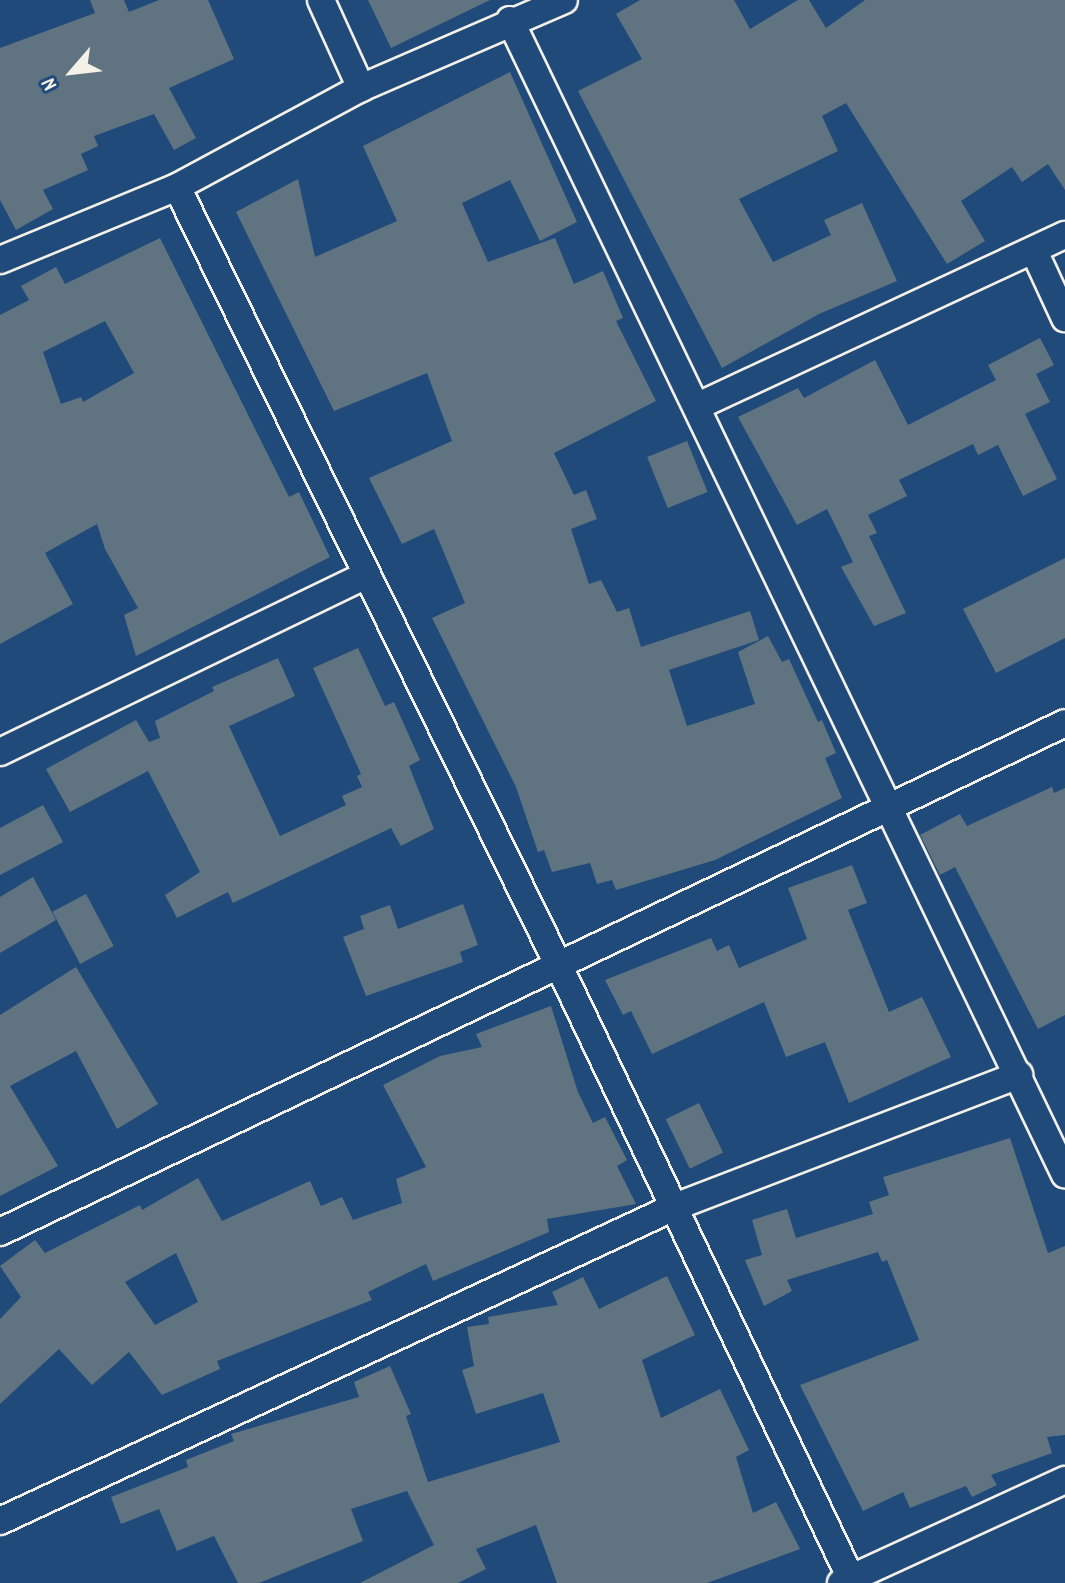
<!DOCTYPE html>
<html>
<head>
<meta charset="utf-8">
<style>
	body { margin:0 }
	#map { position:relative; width:1065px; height:1583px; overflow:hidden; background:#1f4a7a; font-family:Dekko,sans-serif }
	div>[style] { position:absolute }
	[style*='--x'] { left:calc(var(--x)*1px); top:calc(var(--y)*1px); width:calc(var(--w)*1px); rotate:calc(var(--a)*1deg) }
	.building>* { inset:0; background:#607381; transform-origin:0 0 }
	.roads { filter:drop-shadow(2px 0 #f4f1e8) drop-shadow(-2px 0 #f4f1e8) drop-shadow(0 2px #f4f1e8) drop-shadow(0 -2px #f4f1e8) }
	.street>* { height:26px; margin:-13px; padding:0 13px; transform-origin:13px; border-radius:13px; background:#1f4a7a }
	span { translate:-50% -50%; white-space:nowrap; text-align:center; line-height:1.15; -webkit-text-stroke:6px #1f4a7a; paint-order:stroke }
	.north { position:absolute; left:32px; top:32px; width:80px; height:80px; -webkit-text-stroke:6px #1f4a7a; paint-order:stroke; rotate:242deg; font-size:22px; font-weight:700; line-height:32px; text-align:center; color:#f4f1e8 }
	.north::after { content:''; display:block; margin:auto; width:28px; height:36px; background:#f4f1e8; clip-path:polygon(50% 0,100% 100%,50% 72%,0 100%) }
</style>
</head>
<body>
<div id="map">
	<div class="building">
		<div style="clip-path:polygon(90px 0,124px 0,129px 12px,159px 0,208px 0,234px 59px,169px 88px,196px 138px,174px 150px,154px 114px,94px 136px,98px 146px,81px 154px,88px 170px,43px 190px,53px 209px,16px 230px,0 200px,0 48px,95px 13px)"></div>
		<div style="clip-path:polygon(368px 0,490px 0,391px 48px)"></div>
		<div style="clip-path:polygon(640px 0,734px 0,750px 29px,798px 0,809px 0,826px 28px,865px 0,1065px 0,1065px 190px,1048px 164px,1022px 182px,1012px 167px,961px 201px,985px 241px,947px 264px,846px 103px,822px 116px,838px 151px,739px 199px,773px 262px,831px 235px,824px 220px,862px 203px,897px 281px,819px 314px,722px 368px,578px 91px,642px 59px,616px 14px)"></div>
		<div style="clip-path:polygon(510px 72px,577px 222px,540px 241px,510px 180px,462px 203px,488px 262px,555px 238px,574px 284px,603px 271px,623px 318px,616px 321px,656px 401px,554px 453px,574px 495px,586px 490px,597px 519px,571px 529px,589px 584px,601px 580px,617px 612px,629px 608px,641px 647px,750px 611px,759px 640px,669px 670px,687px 726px,755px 704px,738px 652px,768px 636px,782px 662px,789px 659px,818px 722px,822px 720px,836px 753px,825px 758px,842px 798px,715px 860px,616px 890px,612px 880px,597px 884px,590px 863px,552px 872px,544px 850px,538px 852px,516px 787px,432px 618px,465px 603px,434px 529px,402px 544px,369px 478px,452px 441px,427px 373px,334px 411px,236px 212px,298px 179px,315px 257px,397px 221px,363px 146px)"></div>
		<div style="clip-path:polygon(evenodd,160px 238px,289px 497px,299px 492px,330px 557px,136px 656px,124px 615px,138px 608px,105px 549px,97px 524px,45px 553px,73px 604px,0 644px,0 315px,29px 300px,21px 286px,56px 267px,65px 284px,160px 238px,105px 321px,134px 373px,83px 402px,81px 397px,61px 404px,43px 352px,105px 321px)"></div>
		<div style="clip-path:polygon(1040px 338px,1054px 365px,1036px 374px,1050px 402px,1025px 414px,1057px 479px,1023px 496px,998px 445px,978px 455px,973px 444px,899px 480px,907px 496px,868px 515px,877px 533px,869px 536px,906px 613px,874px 626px,841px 567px,853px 562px,827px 509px,797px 525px,738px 417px,798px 388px,804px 398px,875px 360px,908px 425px,996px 380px,988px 365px)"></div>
		<div style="left:687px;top:441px;width:55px;height:43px;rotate:68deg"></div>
		<div style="clip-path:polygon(1065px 558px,1065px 638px,996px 673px,963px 609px)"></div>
		<div style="clip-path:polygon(358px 648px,385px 706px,394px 702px,420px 760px,409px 766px,434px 829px,401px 846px,391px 828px,233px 903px,228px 892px,177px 918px,165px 895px,200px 872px,148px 771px,70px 812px,46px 769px,136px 720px,149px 742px,160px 738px,155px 721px,214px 691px,212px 687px,278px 658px,295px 696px,229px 726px,280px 836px,346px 805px,342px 796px,362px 787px,357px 776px,361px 774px,313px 668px)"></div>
		<div style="clip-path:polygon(1052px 787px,1054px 793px,1065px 788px,1065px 1015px,1038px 1029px,955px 867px,940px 875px,920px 835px,960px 814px,967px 826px)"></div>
		<div style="clip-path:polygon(43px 805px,63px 842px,0 875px,0 828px)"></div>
		<div style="clip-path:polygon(852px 865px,867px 903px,848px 910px,889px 1012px,922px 997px,951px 1057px,849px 1103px,825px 1042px,786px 1057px,764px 1002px,652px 1054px,631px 1011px,623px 1015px,605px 980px,711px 938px,717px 951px,729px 945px,739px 968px,807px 939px,788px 888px)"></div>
		<div style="clip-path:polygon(33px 877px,56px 920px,0 953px,0 897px)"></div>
		<div style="left:86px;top:894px;width:59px;height:38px;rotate:62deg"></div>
		<div style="clip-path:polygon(463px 904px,478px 945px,460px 952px,463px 962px,366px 996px,343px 937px,364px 929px,360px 916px,390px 905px,398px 929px)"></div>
		<div style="clip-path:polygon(76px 967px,158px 1104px,117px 1129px,76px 1051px,10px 1086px,58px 1166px,0 1196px,0 1015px)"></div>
		<div style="clip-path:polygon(evenodd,551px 1006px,578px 1092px,593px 1123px,605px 1117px,627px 1160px,617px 1166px,636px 1204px,547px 1219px,549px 1232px,433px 1281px,426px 1264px,368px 1292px,372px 1300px,217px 1361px,220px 1369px,162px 1395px,129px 1352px,92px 1385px,59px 1349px,0 1404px,0 1319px,21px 1297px,0 1266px,35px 1240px,45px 1253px,140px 1205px,142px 1210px,198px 1178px,222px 1221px,310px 1181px,321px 1206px,342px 1197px,353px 1220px,402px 1203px,396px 1179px,426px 1167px,383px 1085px,440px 1056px,482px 1047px,476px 1034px,551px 1006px,176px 1253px,198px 1302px,155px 1325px,125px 1282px,176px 1253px)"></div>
		<div style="left:699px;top:1103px;width:55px;height:37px;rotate:64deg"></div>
		<div style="clip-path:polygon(1010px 1138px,1048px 1253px,1065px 1246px,1065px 1435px,1047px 1437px,1052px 1453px,991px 1475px,997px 1485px,972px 1497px,966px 1486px,910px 1508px,903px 1492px,863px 1511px,800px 1385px,919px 1340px,887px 1260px,882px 1262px,878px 1252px,787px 1280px,792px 1291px,764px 1306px,745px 1260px,762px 1255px,752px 1220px,787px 1209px,796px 1238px,873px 1214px,869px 1202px,889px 1195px,883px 1177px)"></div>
		<div style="clip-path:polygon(667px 1276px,695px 1335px,642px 1360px,661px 1418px,720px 1389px,749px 1450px,736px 1457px,753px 1513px,776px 1502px,800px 1549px,707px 1583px,557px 1583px,536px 1525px,476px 1549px,486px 1569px,458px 1583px,360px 1583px,434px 1545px,407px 1491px,351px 1509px,363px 1541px,259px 1583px,238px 1583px,214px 1536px,177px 1551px,159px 1509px,121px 1524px,111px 1497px,188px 1467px,186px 1460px,234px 1441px,231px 1434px,359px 1397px,354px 1382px,390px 1366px,411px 1414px,406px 1416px,428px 1482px,560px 1442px,543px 1393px,476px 1414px,462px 1370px,474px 1366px,467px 1327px,489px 1324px,488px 1317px,558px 1305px,552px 1292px,583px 1277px,599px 1309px)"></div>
	</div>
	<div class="roads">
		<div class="street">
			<div style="--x:321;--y:0;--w:97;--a:65.6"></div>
			<div style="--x:510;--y:20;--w:1281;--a:64.33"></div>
			<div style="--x:177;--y:187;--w:868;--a:63.88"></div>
			<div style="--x:559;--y:966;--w:683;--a:64.52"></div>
			<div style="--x:1034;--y:251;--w:74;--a:65.2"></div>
			<div style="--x:0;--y:260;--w:191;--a:-22.4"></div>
			<div style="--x:177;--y:187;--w:209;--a:-28.3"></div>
			<div style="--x:361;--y:88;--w:221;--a:-23.4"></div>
			<div style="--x:698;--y:406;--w:405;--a:-25"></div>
			<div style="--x:0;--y:752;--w:407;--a:-25.8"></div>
			<div style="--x:0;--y:1232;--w:1180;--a:-25.54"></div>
			<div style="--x:0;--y:1521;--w:741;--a:-24.97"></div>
			<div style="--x:672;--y:1208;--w:372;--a:-21"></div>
			<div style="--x:841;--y:1583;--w:247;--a:-24.7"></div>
		</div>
	</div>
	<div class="north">N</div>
</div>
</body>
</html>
